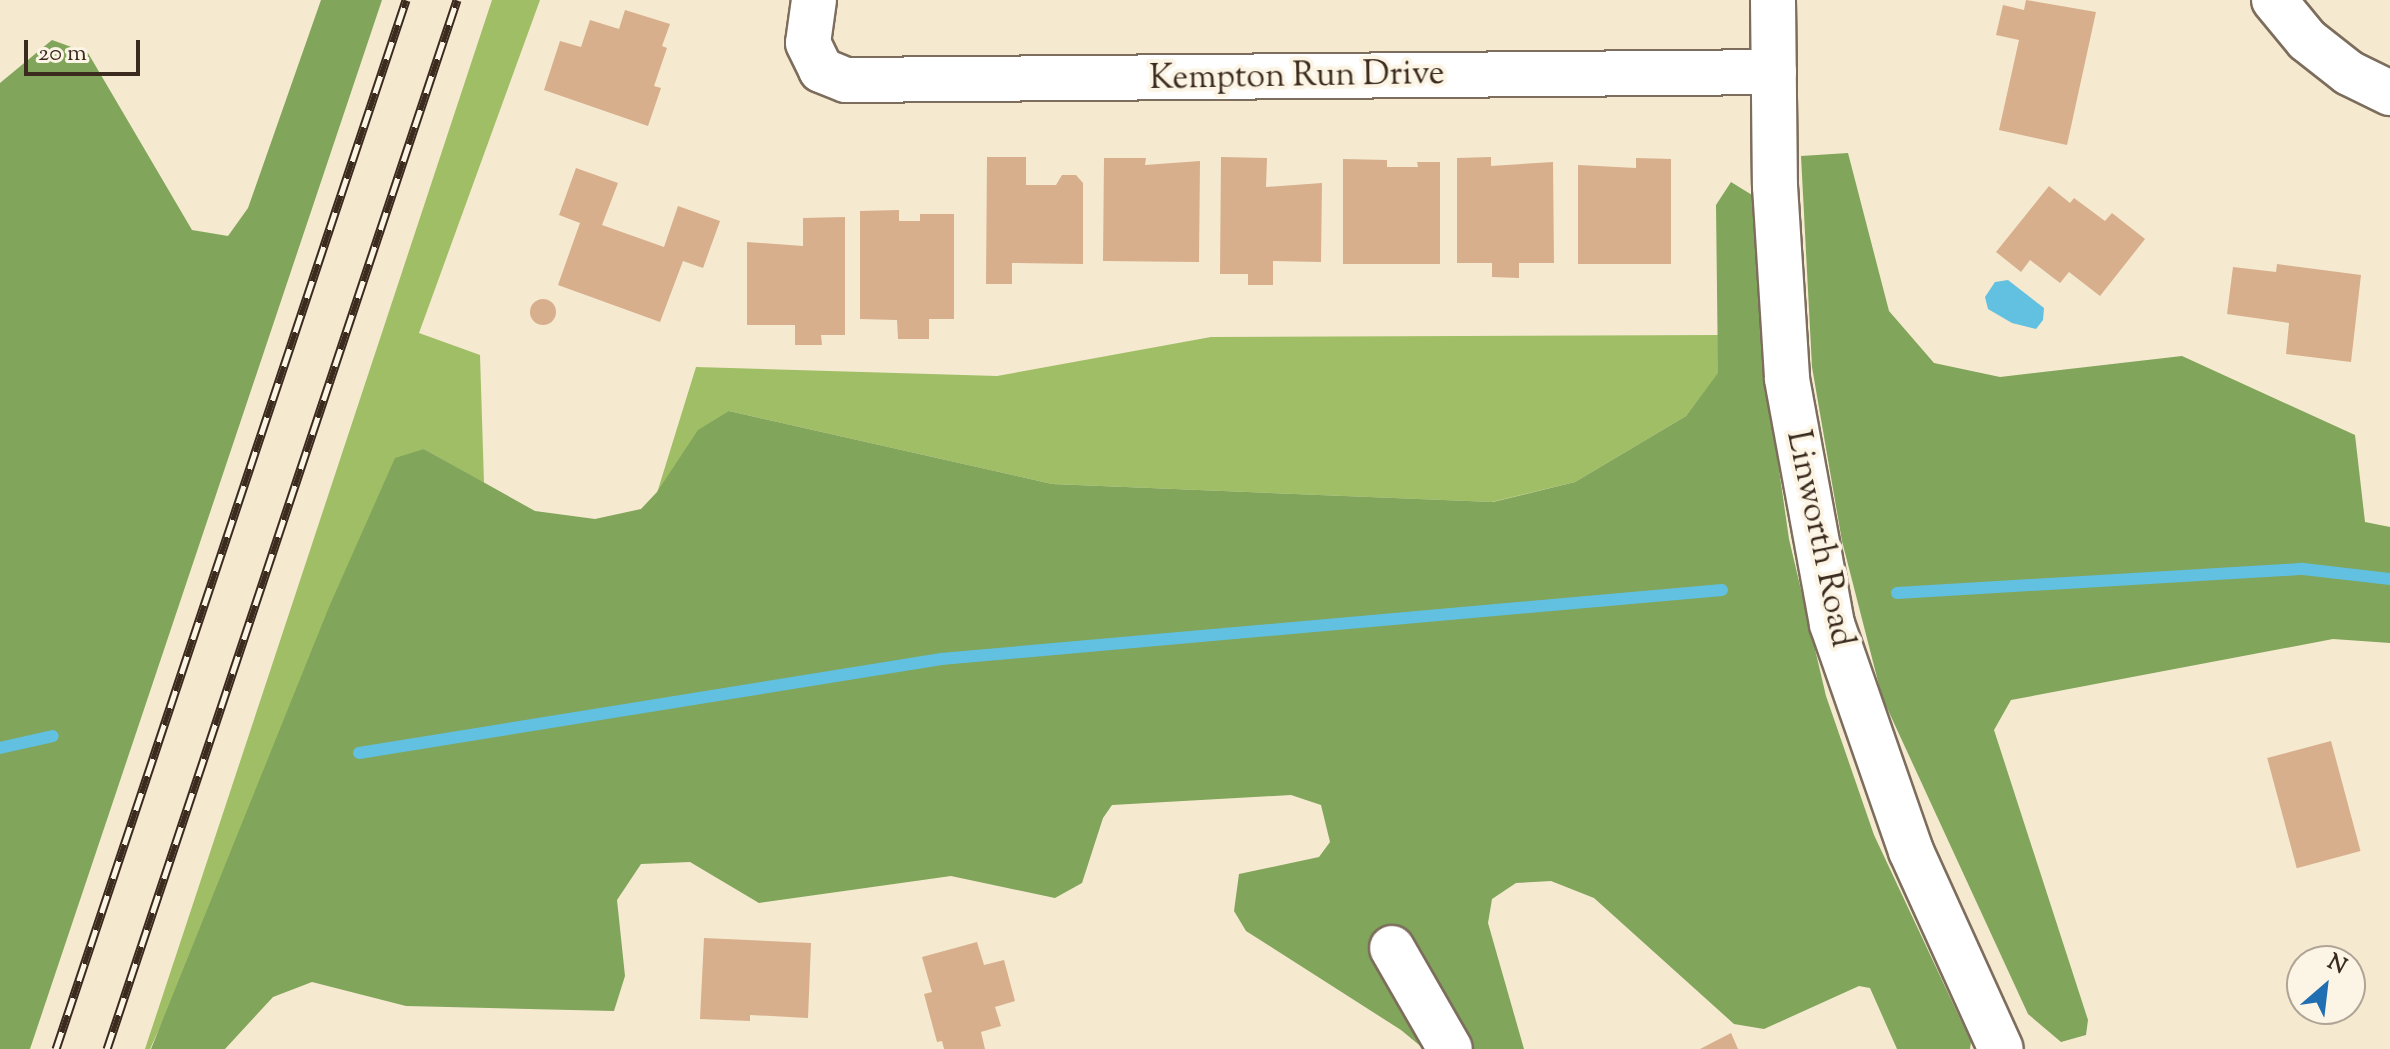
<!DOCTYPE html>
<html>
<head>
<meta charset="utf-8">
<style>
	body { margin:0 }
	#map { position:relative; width:2390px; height:1049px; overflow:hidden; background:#f5e9d0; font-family:"Sorts Mill Goudy",serif }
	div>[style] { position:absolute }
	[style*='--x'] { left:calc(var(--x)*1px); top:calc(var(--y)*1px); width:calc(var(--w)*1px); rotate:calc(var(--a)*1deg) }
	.green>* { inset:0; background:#a0be66 }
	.forest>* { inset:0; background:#80a55b }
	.water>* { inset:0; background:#62c0e1 }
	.stream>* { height:12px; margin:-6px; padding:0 6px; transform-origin:6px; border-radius:6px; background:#62c0e1 }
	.building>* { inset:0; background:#d7af8c; transform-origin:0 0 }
	.round { border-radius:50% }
	.roads { filter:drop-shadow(2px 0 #7c6d5c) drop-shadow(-2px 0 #7c6d5c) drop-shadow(0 2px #7c6d5c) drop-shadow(0 -2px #7c6d5c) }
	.minor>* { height:44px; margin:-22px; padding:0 22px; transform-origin:22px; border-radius:22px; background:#fff }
	.major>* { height:44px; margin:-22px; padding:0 22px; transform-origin:22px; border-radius:22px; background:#fff }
	.rail>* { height:9px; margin-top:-4.5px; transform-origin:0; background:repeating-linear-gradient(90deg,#fcf5e5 0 18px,#3b2a1e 0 36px); box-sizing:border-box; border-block:2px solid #3b2a1e }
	span { translate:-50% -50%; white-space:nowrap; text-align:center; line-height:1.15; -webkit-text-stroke:8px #fcf5e5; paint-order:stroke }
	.street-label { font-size:34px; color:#3b2a1e }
	.north { position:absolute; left:2286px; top:945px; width:80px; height:80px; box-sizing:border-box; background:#fcf5e5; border:2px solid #afa495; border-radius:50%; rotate:28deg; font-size:22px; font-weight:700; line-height:32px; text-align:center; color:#3b2a1e }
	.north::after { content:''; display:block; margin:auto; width:28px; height:36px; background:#1f6fb2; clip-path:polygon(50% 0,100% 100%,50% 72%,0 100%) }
	.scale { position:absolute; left:24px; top:40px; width:116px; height:36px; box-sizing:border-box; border:4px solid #3b2a1e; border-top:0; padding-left:10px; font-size:24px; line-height:28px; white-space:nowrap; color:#3b2a1e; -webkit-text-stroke:6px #fcf5e5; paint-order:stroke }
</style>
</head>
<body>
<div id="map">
	<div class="green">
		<div style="clip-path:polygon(492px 0,540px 0,419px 333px,480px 355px,484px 483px,424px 449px,150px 1049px,145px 1049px)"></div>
		<div style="clip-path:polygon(1718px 335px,1718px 374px,1686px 416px,1575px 482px,1492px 502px,1052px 484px,729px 411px,657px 493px,696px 367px,997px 376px,1211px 337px)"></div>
	</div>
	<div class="forest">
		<div style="clip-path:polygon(321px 0,382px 0,30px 1049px,0 1049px,0 83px,52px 40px,88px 53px,192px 230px,228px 236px,248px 208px)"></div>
		<div style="clip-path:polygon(1848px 153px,1889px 311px,1934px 363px,2000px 377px,2182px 356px,2355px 435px,2365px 522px,2390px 527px,2390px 643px,2333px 639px,2011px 700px,1994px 730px,2088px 1020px,2086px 1035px,2061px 1042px,2028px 1014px,1882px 697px,1842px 541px,1812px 367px,1801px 156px)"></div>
		<div style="clip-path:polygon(1731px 182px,1752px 195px,1769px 400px,1789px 539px,1826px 696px,1874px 835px,1971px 1042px,1970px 1049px,1897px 1049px,1870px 988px,1859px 986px,1764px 1029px,1734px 1024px,1594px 898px,1551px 881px,1516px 883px,1492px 899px,1488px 923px,1524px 1049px,1424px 1049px,1401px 1030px,1246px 931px,1234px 911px,1239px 874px,1319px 857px,1330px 842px,1321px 805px,1291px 795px,1112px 805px,1103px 818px,1082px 883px,1055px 898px,951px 876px,759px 903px,690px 862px,641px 864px,617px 900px,625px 976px,614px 1011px,406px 1006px,312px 982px,273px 997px,225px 1049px,151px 1049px,329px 607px,395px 458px,424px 449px,535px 511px,595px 519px,641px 509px,657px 492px,698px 430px,729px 411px,1052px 484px,1493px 502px,1575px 482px,1686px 416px,1718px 373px,1716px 205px)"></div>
	</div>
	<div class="water">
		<div style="clip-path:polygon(2008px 280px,2044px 308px,2043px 320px,2036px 329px,2012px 323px,1988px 309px,1985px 297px,1995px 282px)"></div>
	</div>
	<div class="stream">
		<div style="--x:1897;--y:593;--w:407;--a:-3.4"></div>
		<div style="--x:2303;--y:569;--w:88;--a:6.6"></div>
		<div style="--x:0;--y:748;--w:54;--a:-12.8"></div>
		<div style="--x:359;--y:753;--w:590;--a:-9.17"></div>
		<div style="--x:941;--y:659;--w:784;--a:-5.05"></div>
	</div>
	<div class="building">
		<div style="clip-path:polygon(2026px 0,2096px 12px,2067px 145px,1999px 130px,2019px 40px,1996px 35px,2003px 5px,2024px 10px)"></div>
		<div style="clip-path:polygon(625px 10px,670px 24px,662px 46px,667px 48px,654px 86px,661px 88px,648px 126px,544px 90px,560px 41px,581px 47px,590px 20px,619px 29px)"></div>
		<div style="clip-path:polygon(987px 157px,1026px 157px,1026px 185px,1056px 185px,1062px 175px,1076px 175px,1083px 183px,1083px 264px,1012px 263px,1012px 284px,986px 284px)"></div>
		<div style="clip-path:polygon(1221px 157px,1267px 158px,1266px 187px,1322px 183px,1321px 262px,1273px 261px,1273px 285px,1248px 285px,1248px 274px,1220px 274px)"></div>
		<div style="clip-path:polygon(1491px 157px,1491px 166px,1553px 162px,1554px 263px,1519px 263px,1519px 278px,1492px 277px,1492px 263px,1457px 263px,1457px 158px)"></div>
		<div style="clip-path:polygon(1104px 158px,1146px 158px,1145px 165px,1200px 161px,1199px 262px,1103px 261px)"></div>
		<div style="clip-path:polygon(1636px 158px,1671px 159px,1671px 264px,1578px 264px,1578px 165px,1636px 168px)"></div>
		<div style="clip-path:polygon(1343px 159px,1387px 160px,1387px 167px,1418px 167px,1417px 162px,1440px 162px,1440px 264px,1343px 264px)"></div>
		<div style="clip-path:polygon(576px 168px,618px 183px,602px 225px,664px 247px,678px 206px,720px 221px,703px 268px,683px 261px,660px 322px,558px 285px,580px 223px,559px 215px)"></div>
		<div style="clip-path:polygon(2049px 186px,2070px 203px,2074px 198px,2105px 221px,2112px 213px,2145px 239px,2100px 296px,2069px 272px,2060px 283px,2030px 260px,2021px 272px,1996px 252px)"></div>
		<div style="clip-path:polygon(899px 210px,899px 221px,920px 221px,920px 214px,954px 214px,954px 319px,929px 319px,929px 339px,898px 339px,897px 320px,860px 319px,860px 211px)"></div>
		<div style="clip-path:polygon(845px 217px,845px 335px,821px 335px,822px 345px,795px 345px,795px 325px,747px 325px,747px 242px,803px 246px,803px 218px)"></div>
		<div style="clip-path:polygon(2277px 264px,2361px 275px,2351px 362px,2286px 354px,2289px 323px,2227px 314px,2233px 267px,2276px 272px)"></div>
		<div class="round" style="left:530px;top:299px;width:26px;height:26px"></div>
		<div style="left:2331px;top:741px;width:114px;height:66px;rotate:75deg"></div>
		<div style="clip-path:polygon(704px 938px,811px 943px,808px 1018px,750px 1015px,750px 1021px,700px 1019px)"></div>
		<div style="clip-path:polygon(977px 942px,984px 965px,1004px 960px,1015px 1001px,995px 1007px,1001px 1026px,981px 1032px,985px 1049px,944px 1049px,942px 1041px,937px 1042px,924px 994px,932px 992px,922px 957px)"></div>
		<div style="clip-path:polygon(1731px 1033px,1738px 1049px,1700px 1049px)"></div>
	</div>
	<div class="roads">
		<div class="minor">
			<div style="--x:814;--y:0;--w:43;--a:97.9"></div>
			<div style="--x:808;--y:43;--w:30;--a:64"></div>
			<div style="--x:821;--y:70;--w:27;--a:22"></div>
			<div style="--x:846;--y:80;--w:928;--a:-0.49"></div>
			<div style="--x:2274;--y:0;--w:52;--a:50.5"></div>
			<div style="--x:2307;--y:40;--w:53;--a:38.2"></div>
			<div style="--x:2349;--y:73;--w:46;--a:26"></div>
			<div style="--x:1392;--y:948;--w:116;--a:60.1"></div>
		</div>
		<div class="major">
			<div style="--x:1773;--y:0;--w:186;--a:89.4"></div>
			<div style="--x:1775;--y:186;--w:193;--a:86.4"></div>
			<div style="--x:1787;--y:379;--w:249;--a:79.6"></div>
			<div style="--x:1832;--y:624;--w:240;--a:70.8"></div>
			<div style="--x:1911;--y:851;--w:217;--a:65.6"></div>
		</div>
	</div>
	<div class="rail">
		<div style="--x:56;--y:1049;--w:1106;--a:-71.55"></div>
		<div style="--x:107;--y:1049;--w:1106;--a:-71.55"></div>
	</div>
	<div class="street-label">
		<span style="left:1297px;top:77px;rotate:-1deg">Kempton Run Drive</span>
		<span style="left:1819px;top:539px;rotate:78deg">Linworth Road</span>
	</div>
	<div class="north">N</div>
	<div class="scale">20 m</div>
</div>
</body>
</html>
